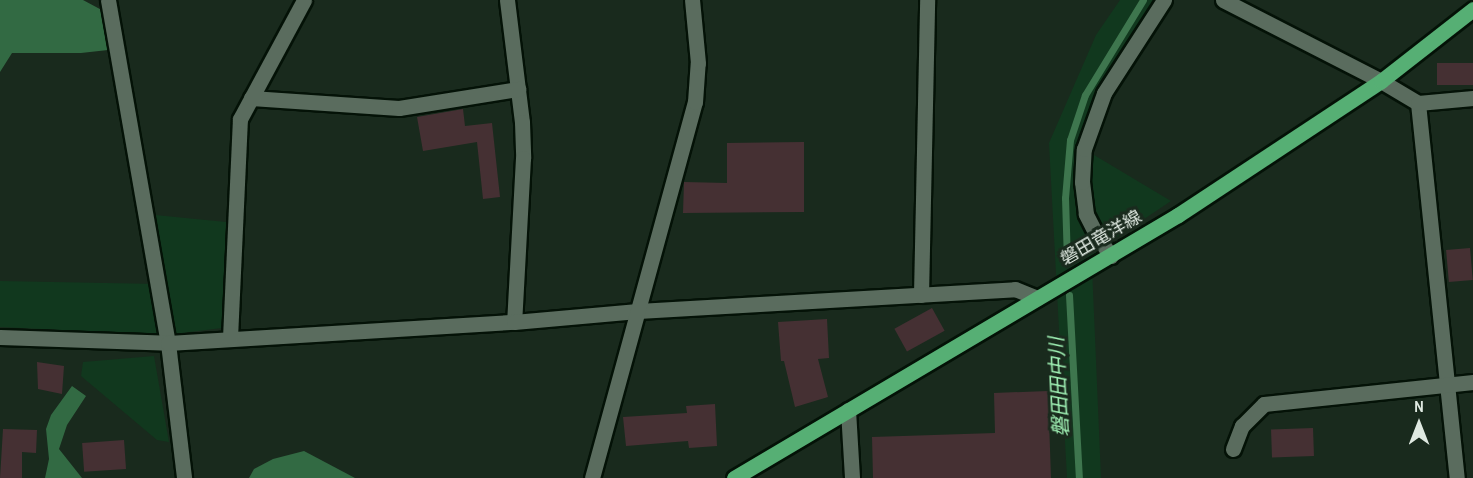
<!DOCTYPE html>
<html>
<head>
<meta charset="utf-8">
<style>
	body { margin:0 }
	#map { position:relative; width:1473px; height:478px; overflow:hidden; background:#192a1d; font-family:"Archivo Narrow","Noto Sans JP",sans-serif }
	div>[style] { position:absolute }
	[style*='--x'] { left:calc(var(--x)*1px); top:calc(var(--y)*1px); width:calc(var(--w)*1px); rotate:calc(var(--a)*1deg) }
	.green>* { inset:0; background:#11381e }
	.forest>* { inset:0; background:#326a43 }
	.stream>* { height:7px; margin:-3.5px; padding:0 3.5px; transform-origin:3.5px; border-radius:3.5px; background:#3e764e }
	.building>* { inset:0; background:#453033; transform-origin:0 0 }
	.roads { filter:drop-shadow(2px 0 #041207) drop-shadow(-2px 0 #041207) drop-shadow(0 2px #041207) drop-shadow(0 -2px #041207) }
	.minor>* { height:15px; margin:-7.5px; padding:0 7.5px; transform-origin:7.5px; border-radius:7.5px; background:#5a6c5e }
	.major>* { height:15px; margin:-7.5px; padding:0 7.5px; transform-origin:7.5px; border-radius:7.5px; background:#56af74 }
	span { translate:-50% -50%; white-space:nowrap; text-align:center; line-height:1.15; -webkit-text-stroke:6px #192a1d; paint-order:stroke }
	.street-label { font-size:18px; color:#dfe9e1 }
	.water-label { font-size:20px; color:#a1f3b6; font-style:italic }
	.north { position:absolute; left:1389px; top:394px; width:60px; height:60px; -webkit-text-stroke:4px #192a1d; paint-order:stroke; rotate:0deg; font-size:16px; font-weight:700; line-height:24px; text-align:center; color:#dfe9e1 }
	.north::after { content:''; display:block; margin:auto; width:21px; height:27px; background:#dfe9e1; clip-path:polygon(50% 0,100% 100%,50% 72%,0 100%) }
</style>
</head>
<body>
<div id="map">
	<div class="green">
		<div style="clip-path:polygon(1120px 0,1162px 0,1125px 61px,1076px 163px,1078px 213px,1101px 243px,1091px 224px,1084px 149px,1171px 201px,1104px 246px,1092px 267px,1101px 478px,1067px 478px,1049px 143px,1096px 35px)"></div>
		<div style="clip-path:polygon(145px 214px,226px 222px,222px 328px,166px 335px,0 327px,0 281px,157px 284px)"></div>
		<div style="clip-path:polygon(154px 356px,169px 442px,157px 440px,81px 376px,83px 362px)"></div>
	</div>
	<div class="forest">
		<div style="clip-path:polygon(0 0,83px 0,111px 15px,117px 49px,81px 53px,12px 53px,0 72px)"></div>
		<div style="clip-path:polygon(72px 386px,86px 396px,67px 425px,59px 449px,82px 478px,45px 478px,49px 459px,46px 429px,51px 415px)"></div>
		<div style="clip-path:polygon(304px 451px,355px 478px,249px 478px,254px 469px,273px 459px)"></div>
	</div>
	<div class="stream">
		<div style="--x:1067;--y:261;--w:63;--a:-91.8"></div>
		<div style="--x:1065;--y:198;--w:58;--a:-85.1"></div>
		<div style="--x:1070;--y:140;--w:47;--a:-71.6"></div>
		<div style="--x:1085;--y:95;--w:111;--a:-58.6"></div>
		<div style="--x:1069;--y:295;--w:183;--a:86.9"></div>
	</div>
	<div class="building">
		<div style="left:1473px;top:63px;width:22px;height:36px;rotate:90deg"></div>
		<div style="clip-path:polygon(463px 109px,465px 126px,492px 123px,500px 197px,483px 199px,477px 142px,423px 151px,417px 117px)"></div>
		<div style="clip-path:polygon(804px 142px,804px 212px,683px 213px,684px 182px,727px 183px,727px 143px)"></div>
		<div style="left:1470px;top:248px;width:32px;height:24px;rotate:85deg"></div>
		<div style="left:932px;top:308px;width:26px;height:43px;rotate:61deg"></div>
		<div style="clip-path:polygon(827px 319px,829px 358px,818px 359px,828px 397px,795px 407px,784px 361px,781px 361px,778px 322px)"></div>
		<div style="clip-path:polygon(37px 362px,64px 366px,62px 394px,38px 389px)"></div>
		<div style="clip-path:polygon(1048px 391px,1051px 478px,873px 478px,872px 437px,995px 433px,994px 393px)"></div>
		<div style="clip-path:polygon(715px 404px,717px 446px,689px 448px,688px 441px,626px 446px,623px 417px,687px 413px,686px 406px)"></div>
		<div style="left:1313px;top:428px;width:28px;height:42px;rotate:88deg"></div>
		<div style="clip-path:polygon(3px 429px,37px 430px,36px 453px,22px 452px,22px 478px,0 478px)"></div>
		<div style="left:124px;top:440px;width:29px;height:42px;rotate:86deg"></div>
	</div>
	<div class="roads">
		<div class="minor">
			<div style="--x:108;--y:0;--w:348;--a:80.1"></div>
			<div style="--x:168;--y:343;--w:136;--a:83.2"></div>
			<div style="--x:507;--y:0;--w:123;--a:83"></div>
			<div style="--x:522;--y:122;--w:36;--a:88"></div>
			<div style="--x:523;--y:158;--w:164;--a:93.1"></div>
			<div style="--x:1223;--y:0;--w:178;--a:27.1"></div>
			<div style="--x:1381;--y:81;--w:43;--a:30.7"></div>
			<div style="--x:1418;--y:103;--w:377;--a:84.1"></div>
			<div style="--x:251;--y:98;--w:148;--a:3.9"></div>
			<div style="--x:399;--y:108;--w:121;--a:-9.1"></div>
			<div style="--x:1418;--y:103;--w:55;--a:-5.2"></div>
			<div style="--x:1111;--y:256;--w:24;--a:-125"></div>
			<div style="--x:1097;--y:236;--w:25;--a:-117"></div>
			<div style="--x:1086;--y:214;--w:32;--a:-97"></div>
			<div style="--x:1082;--y:182;--w:33;--a:-87"></div>
			<div style="--x:1084;--y:149;--w:59;--a:-70.3"></div>
			<div style="--x:1104;--y:93;--w:111;--a:-57.2"></div>
			<div style="--x:921;--y:295;--w:295;--a:-88.8"></div>
			<div style="--x:0;--y:337;--w:168;--a:2"></div>
			<div style="--x:168;--y:343;--w:347;--a:-3.5"></div>
			<div style="--x:514;--y:322;--w:124;--a:-5.1"></div>
			<div style="--x:638;--y:311;--w:378;--a:-3.3"></div>
			<div style="--x:1015;--y:289;--w:24;--a:22"></div>
			<div style="--x:230;--y:338;--w:219;--a:-87.4"></div>
			<div style="--x:240;--y:119;--w:135;--a:-61.7"></div>
			<div style="--x:848;--y:410;--w:68;--a:86.6"></div>
			<div style="--x:1233;--y:449;--w:25;--a:-69"></div>
			<div style="--x:1242;--y:426;--w:31;--a:-45"></div>
			<div style="--x:1264;--y:404;--w:210;--a:-6"></div>
			<div style="--x:592;--y:478;--w:390;--a:-74.7"></div>
			<div style="--x:695;--y:102;--w:39;--a:-86"></div>
			<div style="--x:698;--y:63;--w:63;--a:-95.4"></div>
		</div>
		<div class="major">
			<div style="--x:734;--y:478;--w:516;--a:-30.64"></div>
			<div style="--x:1178;--y:215;--w:243;--a:-33.4"></div>
			<div style="--x:1381;--y:81;--w:117;--a:-38"></div>
		</div>
	</div>
	<div class="street-label">
		<span style="left:1101px;top:238px;rotate:-30deg">磐田竜洋線</span>
	</div>
	<div class="water-label">
		<span style="left:1058px;top:387px;rotate:-93deg">磐田田中川</span>
	</div>
	<div class="north">N</div>
</div>
</body>
</html>
